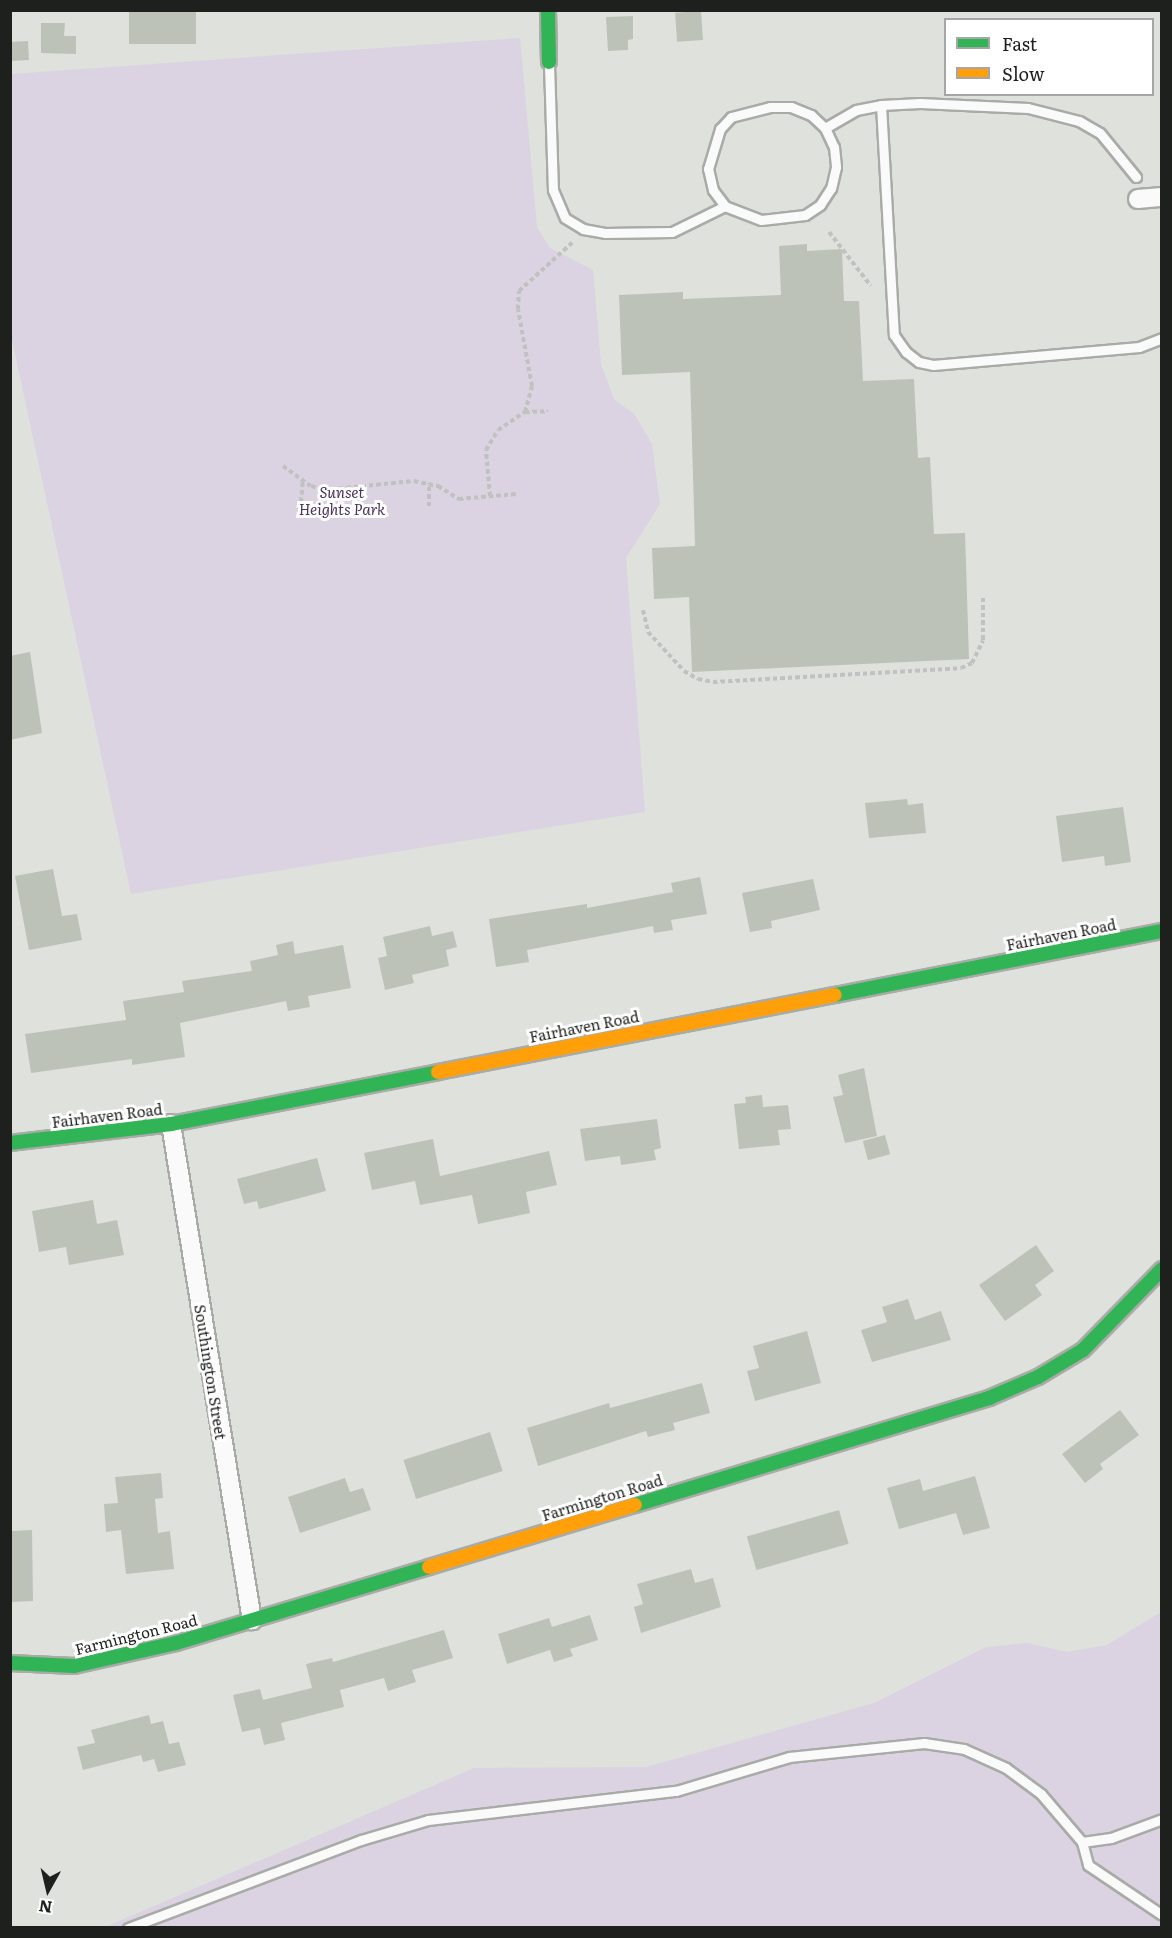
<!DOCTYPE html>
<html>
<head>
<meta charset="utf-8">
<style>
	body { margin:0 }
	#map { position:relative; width:1172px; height:1938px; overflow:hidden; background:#dfe1dd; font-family:Literata,serif }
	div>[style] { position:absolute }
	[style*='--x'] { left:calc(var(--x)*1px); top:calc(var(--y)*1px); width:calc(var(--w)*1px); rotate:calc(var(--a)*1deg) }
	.green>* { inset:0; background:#dbd3e1 }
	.building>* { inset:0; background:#bdc2b9; transform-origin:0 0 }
	.path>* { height:4px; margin-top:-2px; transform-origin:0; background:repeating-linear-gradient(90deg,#c0c1c0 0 4.5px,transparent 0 7.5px) }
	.roads { filter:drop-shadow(2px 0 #a9aba7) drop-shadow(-2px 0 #a9aba7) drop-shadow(0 2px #a9aba7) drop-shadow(0 -2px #a9aba7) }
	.lane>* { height:9px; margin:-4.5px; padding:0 4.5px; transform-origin:4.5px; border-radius:4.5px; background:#fafafa }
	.street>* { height:18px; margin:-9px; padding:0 9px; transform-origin:9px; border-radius:9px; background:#fafafa }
	.fast>* { height:14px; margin:-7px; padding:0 7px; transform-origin:7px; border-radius:7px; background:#30b455 }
	.slow>* { height:14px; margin:-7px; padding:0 7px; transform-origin:7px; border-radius:7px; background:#ff9f0a }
	span { translate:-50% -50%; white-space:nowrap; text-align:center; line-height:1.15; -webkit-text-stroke:6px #fff; paint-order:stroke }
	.park-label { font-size:15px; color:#4c335f; font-style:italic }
	.street-label { font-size:15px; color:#1e201d }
	.frame { position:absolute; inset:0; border:12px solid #1e201d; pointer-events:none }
	.legend { position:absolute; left:944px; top:18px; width:210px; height:78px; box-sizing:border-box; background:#fff; border:2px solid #a5a6a5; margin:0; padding:8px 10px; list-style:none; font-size:18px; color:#1e201d }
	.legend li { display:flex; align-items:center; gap:12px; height:30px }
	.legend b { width:30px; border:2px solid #a5a6a5 }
	.north { position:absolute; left:18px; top:1860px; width:60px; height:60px; -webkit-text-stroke:4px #fff; paint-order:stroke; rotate:188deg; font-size:16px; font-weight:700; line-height:24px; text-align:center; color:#1e201d }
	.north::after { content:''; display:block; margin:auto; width:21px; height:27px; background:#1e201d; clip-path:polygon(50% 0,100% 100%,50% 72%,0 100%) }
</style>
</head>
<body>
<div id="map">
	<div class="green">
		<div style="clip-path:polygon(520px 38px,537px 227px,550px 248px,593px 270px,601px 364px,614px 399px,635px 415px,652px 444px,660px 504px,626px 558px,645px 812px,131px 894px,11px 335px,11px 74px)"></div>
		<div style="clip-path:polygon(1161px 1612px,1161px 1927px,103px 1928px,474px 1768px,646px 1767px,874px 1703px,986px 1647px,1027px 1643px,1067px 1652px,1107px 1645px)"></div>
	</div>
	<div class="building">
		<div style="left:129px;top:10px;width:67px;height:34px"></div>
		<div style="left:701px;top:11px;width:29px;height:26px;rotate:86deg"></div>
		<div style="clip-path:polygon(633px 16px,633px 39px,628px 40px,628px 50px,608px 51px,606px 17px)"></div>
		<div style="clip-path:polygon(41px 23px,65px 23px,64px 36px,76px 36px,76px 54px,41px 53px)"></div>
		<div style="left:28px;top:41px;width:19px;height:18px;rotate:87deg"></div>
		<div style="clip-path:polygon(807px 244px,807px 251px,842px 249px,844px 301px,859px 301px,863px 381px,914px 379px,918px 458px,930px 457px,934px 534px,965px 533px,969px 659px,692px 672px,689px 597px,654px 599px,652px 548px,695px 546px,690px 372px,622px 375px,619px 295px,683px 292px,683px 299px,781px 295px,779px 246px)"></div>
		<div style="clip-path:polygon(30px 652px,42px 733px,10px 740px,10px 656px)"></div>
		<div style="clip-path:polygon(907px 799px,908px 805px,923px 803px,926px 833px,869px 838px,865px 803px)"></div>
		<div style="clip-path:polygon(1123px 807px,1131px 862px,1105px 866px,1104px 856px,1062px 862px,1056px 816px)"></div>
		<div style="clip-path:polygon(53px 869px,62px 916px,77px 914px,82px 940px,29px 950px,15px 876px)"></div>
		<div style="clip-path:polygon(700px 877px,707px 914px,671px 920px,673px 930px,654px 933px,653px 926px,527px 950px,529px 962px,496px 967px,489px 919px,587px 904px,587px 908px,673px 892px,671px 883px)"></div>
		<div style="clip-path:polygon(813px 879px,820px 910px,771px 921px,772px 928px,750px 932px,742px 893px)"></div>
		<div style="clip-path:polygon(430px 926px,432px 936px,453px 931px,457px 947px,446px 950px,449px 966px,412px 975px,414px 983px,385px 990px,378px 958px,387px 956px,383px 937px)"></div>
		<div style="clip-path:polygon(293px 941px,295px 954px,343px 945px,351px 988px,308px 996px,310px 1007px,288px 1011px,286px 1001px,180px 1023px,185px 1057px,132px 1065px,132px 1059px,31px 1073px,25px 1034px,126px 1020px,123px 1001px,184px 992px,182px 981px,252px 971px,250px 961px,278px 955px,276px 945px)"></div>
		<div style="clip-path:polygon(864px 1068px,877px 1136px,845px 1143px,833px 1097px,843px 1095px,838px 1075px)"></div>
		<div style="clip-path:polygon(762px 1095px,763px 1107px,788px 1105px,791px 1129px,778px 1130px,780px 1145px,739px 1149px,734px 1104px,746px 1103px,745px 1097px)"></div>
		<div style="clip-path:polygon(657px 1119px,661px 1148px,654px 1150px,656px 1160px,621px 1165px,620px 1156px,585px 1161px,580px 1129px)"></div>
		<div style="left:885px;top:1135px;width:20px;height:23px;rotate:75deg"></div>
		<div style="clip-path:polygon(433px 1139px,440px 1176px,549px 1151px,557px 1185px,526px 1192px,530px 1213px,478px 1224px,472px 1195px,420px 1205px,415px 1181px,372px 1190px,364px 1153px)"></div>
		<div style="clip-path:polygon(317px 1158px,326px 1191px,259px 1209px,257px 1201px,244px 1204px,237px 1179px)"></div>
		<div style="clip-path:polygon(93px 1200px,97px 1224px,117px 1220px,124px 1255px,69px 1265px,66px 1247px,39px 1252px,32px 1211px)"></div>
		<div style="clip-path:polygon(1036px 1245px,1054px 1271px,1035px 1285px,1042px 1295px,1005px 1321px,979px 1285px)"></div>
		<div style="clip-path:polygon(908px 1299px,915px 1320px,941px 1311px,951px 1340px,872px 1362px,861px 1330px,887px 1322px,882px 1307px)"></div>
		<div style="clip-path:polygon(807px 1331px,821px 1383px,755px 1401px,747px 1371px,759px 1368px,753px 1346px)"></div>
		<div style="clip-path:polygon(702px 1383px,710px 1413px,673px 1423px,675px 1430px,648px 1437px,646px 1431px,538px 1466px,527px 1428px,609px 1403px,610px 1408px)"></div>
		<div style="clip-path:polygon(1120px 1410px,1139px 1435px,1100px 1464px,1103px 1469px,1085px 1483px,1062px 1454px)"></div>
		<div style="left:490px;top:1432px;width:41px;height:91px;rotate:72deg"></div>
		<div style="clip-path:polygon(161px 1473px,163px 1498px,155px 1499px,158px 1533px,170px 1531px,174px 1569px,126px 1574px,121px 1530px,106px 1532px,104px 1504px,118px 1503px,115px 1477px)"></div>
		<div style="clip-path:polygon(975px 1476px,990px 1528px,963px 1535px,956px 1513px,899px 1529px,887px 1488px,920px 1479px,923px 1491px)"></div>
		<div style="clip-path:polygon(345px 1478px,350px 1492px,363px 1488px,371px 1510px,300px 1533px,288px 1497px)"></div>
		<div style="left:839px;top:1510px;width:35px;height:96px;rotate:74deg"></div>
		<div style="clip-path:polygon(32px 1530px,33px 1601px,10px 1602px,12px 1531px)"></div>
		<div style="clip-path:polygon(691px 1569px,695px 1583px,713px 1578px,721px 1607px,641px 1633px,634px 1607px,643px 1604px,637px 1584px)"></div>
		<div style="clip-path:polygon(590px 1615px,598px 1640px,570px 1649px,573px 1656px,554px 1662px,550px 1650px,507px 1664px,498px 1634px,549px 1618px,552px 1627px)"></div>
		<div style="clip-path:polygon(444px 1630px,453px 1658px,412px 1670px,416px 1682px,388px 1691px,384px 1678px,340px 1690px,344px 1707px,281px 1723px,285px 1740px,264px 1745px,260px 1728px,242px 1732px,233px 1695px,260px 1689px,263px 1700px,312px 1688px,306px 1664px,332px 1658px,333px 1662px)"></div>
		<div style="clip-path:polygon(149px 1715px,151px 1724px,163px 1721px,169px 1744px,179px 1742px,186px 1765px,158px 1772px,154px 1759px,143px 1762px,141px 1755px,83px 1770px,77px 1747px,95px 1743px,91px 1730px)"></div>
	</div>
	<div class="path">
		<div style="--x:829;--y:232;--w:68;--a:52.1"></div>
		<div style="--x:525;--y:412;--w:23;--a:-2"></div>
		<div style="--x:283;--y:466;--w:34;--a:36"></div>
		<div style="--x:311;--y:486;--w:14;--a:17"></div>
		<div style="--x:324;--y:490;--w:90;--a:-5.7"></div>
		<div style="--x:414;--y:481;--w:25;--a:12"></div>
		<div style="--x:438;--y:486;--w:25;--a:32"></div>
		<div style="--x:459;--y:499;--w:57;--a:-5"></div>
		<div style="--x:490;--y:496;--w:46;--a:-95"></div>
		<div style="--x:486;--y:450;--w:23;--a:-59"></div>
		<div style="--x:498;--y:430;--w:32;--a:-34"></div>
		<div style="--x:525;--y:412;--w:27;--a:-75"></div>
		<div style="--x:532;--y:386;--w:78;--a:-100.3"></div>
		<div style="--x:518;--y:309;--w:18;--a:-87"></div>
		<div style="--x:519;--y:291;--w:74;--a:-42.3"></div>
		<div style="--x:301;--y:502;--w:21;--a:-85"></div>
		<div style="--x:429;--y:506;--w:23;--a:-90"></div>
		<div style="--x:643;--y:610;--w:23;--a:77"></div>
		<div style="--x:648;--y:632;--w:53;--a:47.3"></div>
		<div style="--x:684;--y:671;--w:16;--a:30"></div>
		<div style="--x:698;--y:679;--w:15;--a:11"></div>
		<div style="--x:713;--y:682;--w:248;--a:-3.2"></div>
		<div style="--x:961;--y:668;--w:12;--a:-24"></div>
		<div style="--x:972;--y:663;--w:25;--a:-64"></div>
		<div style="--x:983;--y:640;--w:42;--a:-90"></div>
	</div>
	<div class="roads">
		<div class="lane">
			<div style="--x:549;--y:64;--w:126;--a:88.2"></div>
			<div style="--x:553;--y:190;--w:30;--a:67"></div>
			<div style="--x:565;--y:218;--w:21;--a:31"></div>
			<div style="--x:583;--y:229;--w:22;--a:10"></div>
			<div style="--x:605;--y:233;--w:67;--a:-0.9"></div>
			<div style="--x:672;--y:232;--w:59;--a:-26.1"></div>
			<div style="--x:881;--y:105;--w:230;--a:86.8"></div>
			<div style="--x:894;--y:335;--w:21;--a:55"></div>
			<div style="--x:906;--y:352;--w:16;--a:38"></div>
			<div style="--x:919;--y:362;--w:14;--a:12"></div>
			<div style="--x:933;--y:365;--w:207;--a:-5"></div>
			<div style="--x:1139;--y:347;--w:25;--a:-21"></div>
			<div style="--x:770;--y:107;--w:21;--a:0"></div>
			<div style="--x:791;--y:107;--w:22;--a:22"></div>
			<div style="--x:811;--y:115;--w:19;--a:43"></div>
			<div style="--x:825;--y:128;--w:21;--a:65"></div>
			<div style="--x:834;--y:147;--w:20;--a:84"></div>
			<div style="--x:836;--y:167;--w:22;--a:103"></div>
			<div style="--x:831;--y:188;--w:20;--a:123"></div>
			<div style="--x:820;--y:205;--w:18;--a:146"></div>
			<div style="--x:805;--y:215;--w:44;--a:173.5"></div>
			<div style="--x:761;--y:220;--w:39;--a:-159"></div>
			<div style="--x:725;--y:206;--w:20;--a:-127"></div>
			<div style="--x:713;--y:190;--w:22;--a:-103"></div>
			<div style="--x:708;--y:169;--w:42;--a:-73.3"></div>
			<div style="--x:720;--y:129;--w:16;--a:-47"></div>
			<div style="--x:731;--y:117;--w:40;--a:-14.4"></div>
			<div style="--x:825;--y:128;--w:36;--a:-30"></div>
			<div style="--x:856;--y:110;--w:25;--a:-11"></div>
			<div style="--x:881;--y:105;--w:39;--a:-3"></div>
			<div style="--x:920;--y:103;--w:108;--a:2.7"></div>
			<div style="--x:1028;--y:108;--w:53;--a:14.3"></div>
			<div style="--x:1079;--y:121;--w:24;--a:30"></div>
			<div style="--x:1100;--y:133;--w:57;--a:50.7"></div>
			<div style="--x:1082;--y:1842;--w:24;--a:75"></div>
			<div style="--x:1088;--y:1865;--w:89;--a:34"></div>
			<div style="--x:128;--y:1928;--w:249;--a:-20.7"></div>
			<div style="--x:361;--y:1840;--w:70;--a:-16.6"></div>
			<div style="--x:428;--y:1820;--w:250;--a:-6.7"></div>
			<div style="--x:676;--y:1791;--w:118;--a:-16.7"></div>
			<div style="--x:789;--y:1757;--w:136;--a:-5.9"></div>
			<div style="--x:924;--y:1743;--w:40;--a:8.5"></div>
			<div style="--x:964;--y:1749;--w:46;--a:24.3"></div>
			<div style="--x:1006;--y:1768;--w:44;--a:36.6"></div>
			<div style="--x:1041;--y:1794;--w:63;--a:49.5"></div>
			<div style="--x:1082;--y:1842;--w:29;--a:-8"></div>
			<div style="--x:1111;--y:1838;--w:54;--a:-20.4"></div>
		</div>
		<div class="street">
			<div style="--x:1138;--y:199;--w:24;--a:-5"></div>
			<div style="--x:171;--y:1124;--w:503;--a:80.73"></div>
		</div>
		<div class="fast">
			<div style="--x:548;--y:10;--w:52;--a:88.9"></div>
			<div style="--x:835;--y:995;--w:333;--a:-11.1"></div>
			<div style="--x:10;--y:1143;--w:162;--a:-6.7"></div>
			<div style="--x:171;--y:1124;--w:272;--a:-11"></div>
			<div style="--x:635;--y:1505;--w:370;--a:-16.8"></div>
			<div style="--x:989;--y:1398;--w:53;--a:-23.2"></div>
			<div style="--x:1038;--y:1377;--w:52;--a:-31"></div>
			<div style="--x:1083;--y:1350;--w:113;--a:-45.7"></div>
			<div style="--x:10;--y:1663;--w:64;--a:2.7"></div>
			<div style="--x:74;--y:1666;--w:105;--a:-12.7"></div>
			<div style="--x:176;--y:1643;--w:264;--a:-16.7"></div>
		</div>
		<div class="slow">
			<div style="--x:438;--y:1072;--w:404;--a:-11"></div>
			<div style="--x:429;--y:1567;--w:215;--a:-16.8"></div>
		</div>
	</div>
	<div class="park-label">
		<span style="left:342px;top:500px">Sunset<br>Heights Park</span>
	</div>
	<div class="street-label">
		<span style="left:1061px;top:934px;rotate:-11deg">Fairhaven Road</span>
		<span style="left:584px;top:1026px;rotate:-11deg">Fairhaven Road</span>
		<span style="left:107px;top:1115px;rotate:-7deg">Fairhaven Road</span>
		<span style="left:211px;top:1372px;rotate:81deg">Southington Street</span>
		<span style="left:602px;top:1497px;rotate:-17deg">Farmington Road</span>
		<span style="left:136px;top:1634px;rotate:-14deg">Farmington Road</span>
	</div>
	<div class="frame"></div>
	<ul class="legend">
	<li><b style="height:8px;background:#30b455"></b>Fast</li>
	<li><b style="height:8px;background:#ff9f0a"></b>Slow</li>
	</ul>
	<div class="north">N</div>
</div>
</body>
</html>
